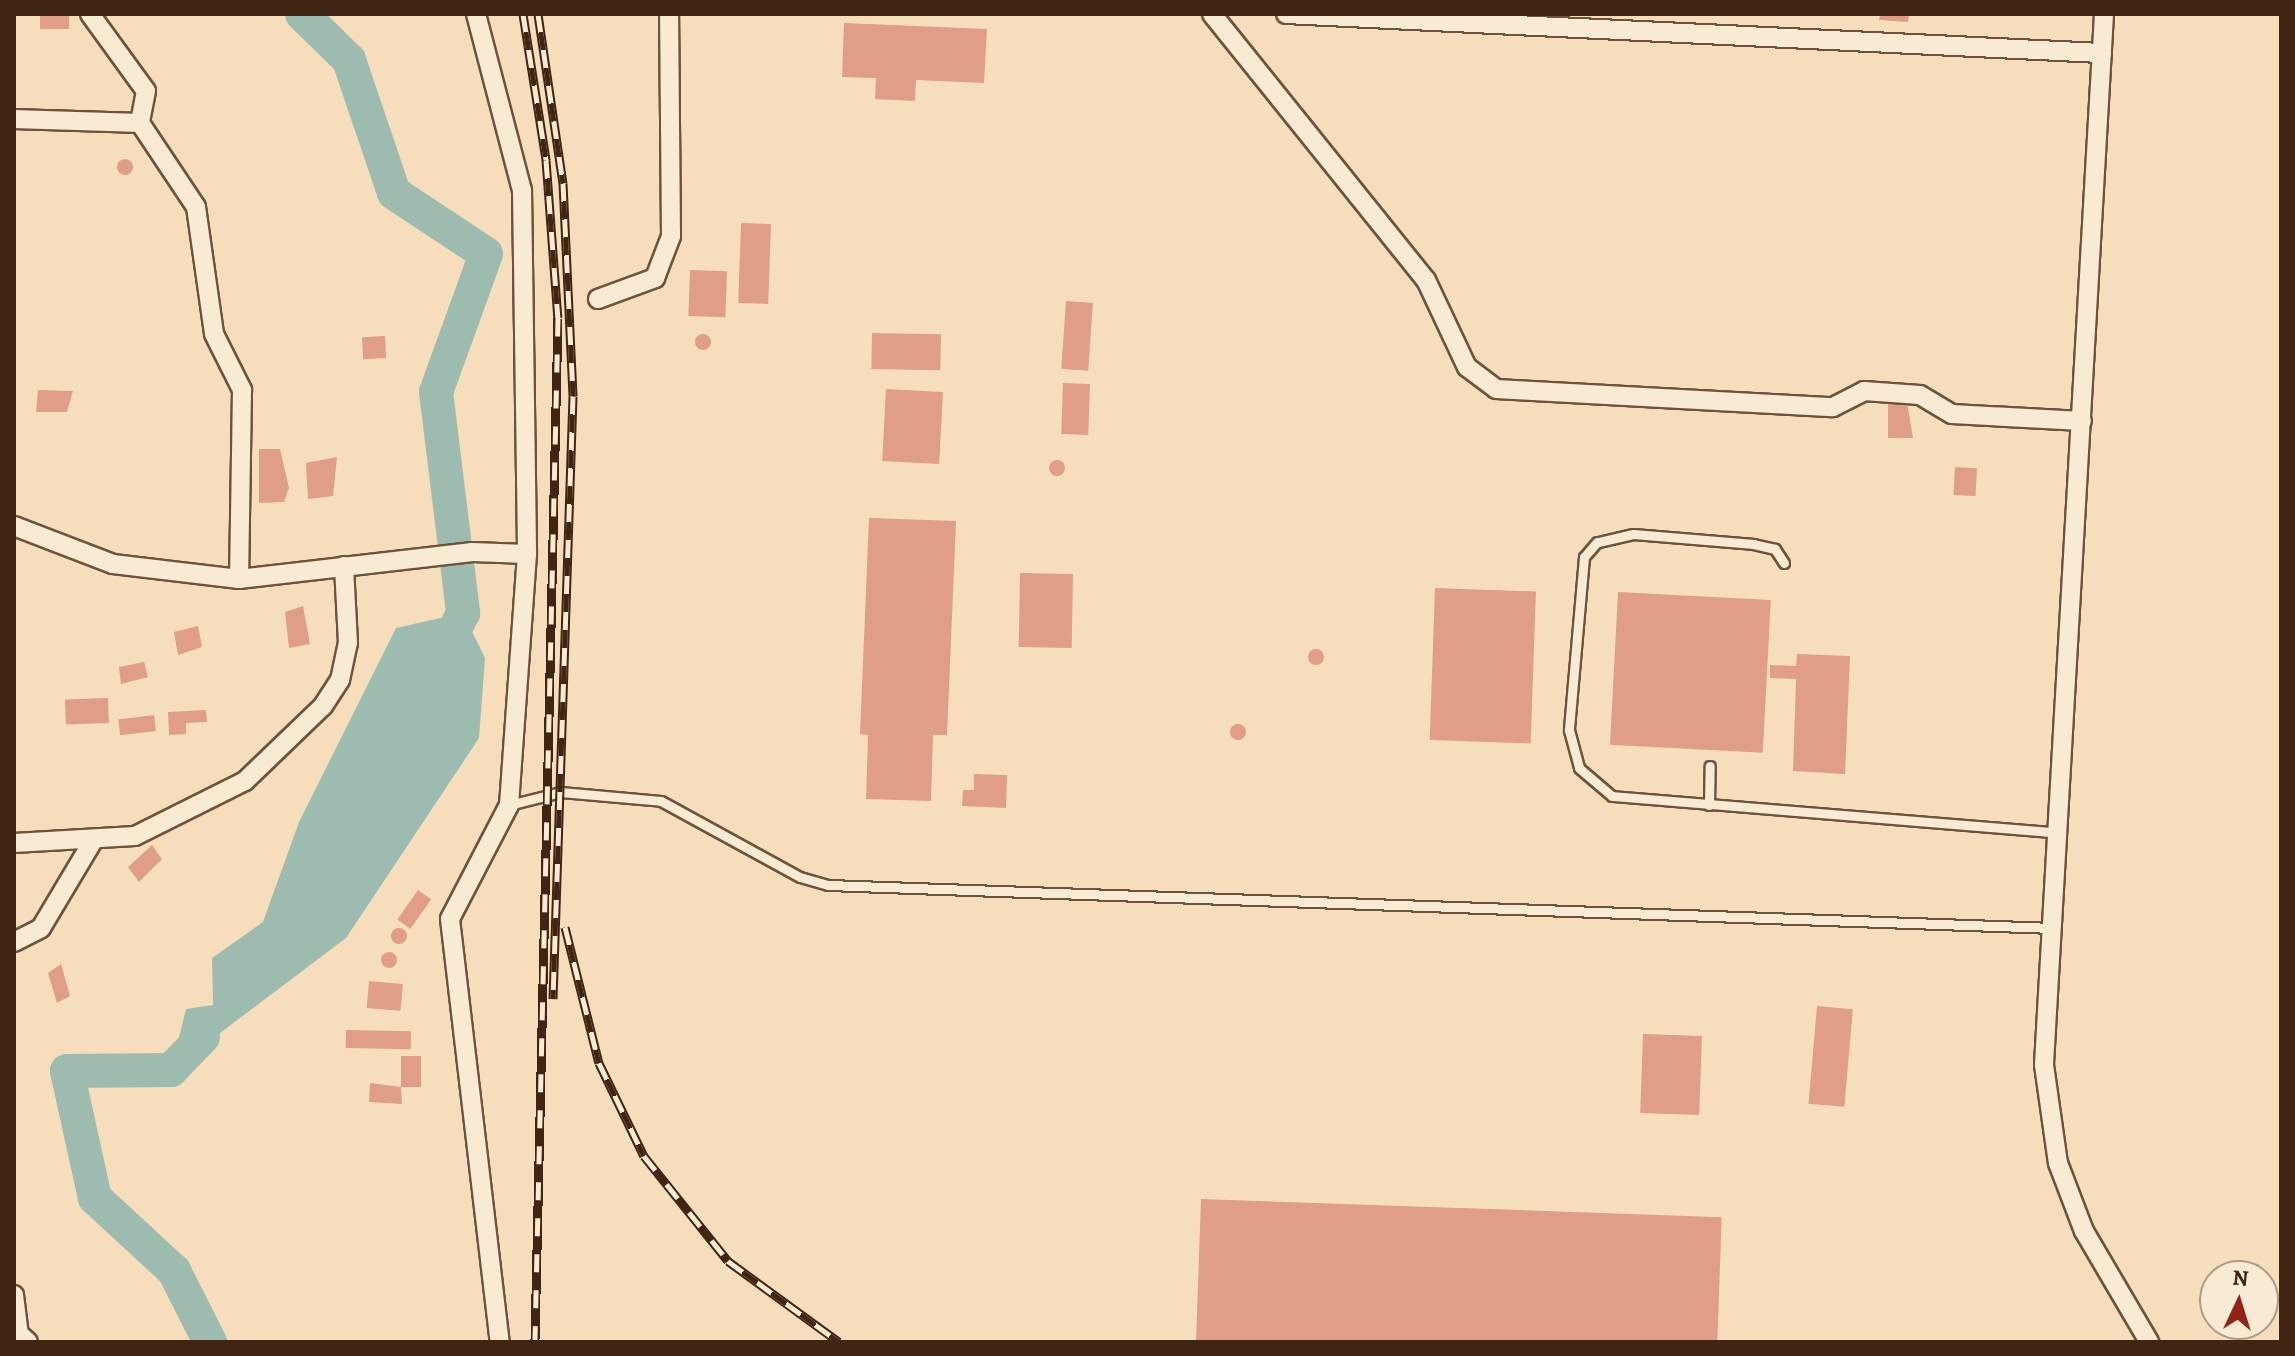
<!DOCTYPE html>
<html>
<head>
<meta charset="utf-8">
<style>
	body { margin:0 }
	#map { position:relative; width:2295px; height:1356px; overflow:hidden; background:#f6debc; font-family:Alegreya,serif }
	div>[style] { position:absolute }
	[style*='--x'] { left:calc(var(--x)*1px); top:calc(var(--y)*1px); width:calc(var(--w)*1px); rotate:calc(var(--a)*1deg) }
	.water>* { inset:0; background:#9dbcaf }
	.river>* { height:34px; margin:-17px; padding:0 17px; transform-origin:17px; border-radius:17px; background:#9dbcaf }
	.building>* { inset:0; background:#e09e88; transform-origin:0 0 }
	.round { border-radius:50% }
	.roads { filter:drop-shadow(2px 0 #6d533c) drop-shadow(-2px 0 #6d533c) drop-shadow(0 2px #6d533c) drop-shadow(0 -2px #6d533c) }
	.lane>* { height:9px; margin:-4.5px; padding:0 4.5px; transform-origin:4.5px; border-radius:4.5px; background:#f9ead3 }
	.street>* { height:18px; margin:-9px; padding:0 9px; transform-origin:9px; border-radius:9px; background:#f9ead3 }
	.rail>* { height:9px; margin-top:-4.5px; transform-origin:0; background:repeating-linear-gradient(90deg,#f9ead3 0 18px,#3f2512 0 36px); box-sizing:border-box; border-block:2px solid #3f2512 }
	span { translate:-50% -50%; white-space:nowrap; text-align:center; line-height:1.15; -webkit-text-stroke:6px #f9ead3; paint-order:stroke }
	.frame { position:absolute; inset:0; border:16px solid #3f2512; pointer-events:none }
	.north { position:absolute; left:2199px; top:1260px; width:80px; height:80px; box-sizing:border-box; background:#f9ead3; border:2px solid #af9b86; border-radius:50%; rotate:4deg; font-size:22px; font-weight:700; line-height:32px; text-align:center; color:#3f2512 }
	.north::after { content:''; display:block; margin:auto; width:28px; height:36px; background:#8f2418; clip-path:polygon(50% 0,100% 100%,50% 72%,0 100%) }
</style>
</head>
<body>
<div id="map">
	<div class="water">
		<div style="clip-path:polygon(463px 613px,485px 658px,479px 738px,346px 938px,171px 1070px,186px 1009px,213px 1005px,212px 958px,263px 922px,299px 822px,396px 628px)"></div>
	</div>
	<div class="river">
		<div style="--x:302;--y:14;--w:66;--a:44.4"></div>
		<div style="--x:349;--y:60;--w:140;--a:71.3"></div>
		<div style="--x:394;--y:193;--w:110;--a:33.5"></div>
		<div style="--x:486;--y:254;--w:147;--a:109.9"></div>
		<div style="--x:436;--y:392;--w:223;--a:83"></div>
		<div style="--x:463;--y:613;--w:45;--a:116.6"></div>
		<div style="--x:203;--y:1037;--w:46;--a:134.1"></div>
		<div style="--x:171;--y:1070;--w:104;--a:179.4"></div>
		<div style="--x:67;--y:1071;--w:130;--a:77.6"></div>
		<div style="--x:95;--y:1198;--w:108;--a:42.7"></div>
		<div style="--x:174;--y:1271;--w:80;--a:63.1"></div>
	</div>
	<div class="building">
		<div style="left:40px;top:14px;width:29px;height:15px"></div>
		<div style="clip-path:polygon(1880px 14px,1909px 14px,1908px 22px,1879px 20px)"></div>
		<div style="clip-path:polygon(844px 23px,987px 29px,984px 83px,916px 80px,915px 101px,875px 99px,876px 78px,842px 77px)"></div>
		<div class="round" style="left:117px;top:159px;width:16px;height:16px"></div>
		<div style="left:741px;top:223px;width:30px;height:80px;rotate:2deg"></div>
		<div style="left:690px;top:270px;width:37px;height:46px;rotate:2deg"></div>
		<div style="left:1066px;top:301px;width:27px;height:68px;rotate:4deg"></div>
		<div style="left:872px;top:333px;width:69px;height:36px;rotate:1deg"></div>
		<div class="round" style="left:695px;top:334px;width:16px;height:16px"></div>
		<div style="left:385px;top:336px;width:22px;height:23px;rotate:87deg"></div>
		<div style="left:1063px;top:383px;width:27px;height:51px;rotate:2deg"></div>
		<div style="left:886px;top:389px;width:57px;height:72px;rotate:3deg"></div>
		<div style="clip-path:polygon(38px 390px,73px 391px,67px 412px,36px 412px)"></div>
		<div style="clip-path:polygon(1888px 401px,1907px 402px,1913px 438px,1888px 438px)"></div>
		<div style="clip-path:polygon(259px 449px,280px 449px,289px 488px,284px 502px,259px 503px)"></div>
		<div style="clip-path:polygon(337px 457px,333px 496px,308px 499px,306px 463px)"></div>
		<div class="round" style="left:1049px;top:460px;width:16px;height:16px"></div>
		<div style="left:1955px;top:467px;width:22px;height:28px;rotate:3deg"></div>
		<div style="clip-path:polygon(869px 518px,956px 521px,947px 735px,933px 735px,931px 801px,866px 799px,868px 735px,860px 734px)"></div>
		<div style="left:1020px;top:573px;width:53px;height:74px;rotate:1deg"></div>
		<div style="left:1435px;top:588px;width:101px;height:152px;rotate:2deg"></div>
		<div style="left:1618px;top:592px;width:153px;height:153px;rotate:3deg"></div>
		<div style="clip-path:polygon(303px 606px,310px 644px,289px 648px,285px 612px)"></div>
		<div style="clip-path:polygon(198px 626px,202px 647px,178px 655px,174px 632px)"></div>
		<div class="round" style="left:1308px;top:649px;width:16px;height:16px"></div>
		<div style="clip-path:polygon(1797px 654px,1850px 656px,1845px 774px,1793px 771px,1796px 679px,1770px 678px,1770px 665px,1796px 666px)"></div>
		<div style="clip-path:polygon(144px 662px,148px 677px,121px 684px,119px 667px)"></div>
		<div style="left:108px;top:698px;width:25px;height:43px;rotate:88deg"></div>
		<div style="clip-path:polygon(206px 710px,207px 722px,186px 723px,186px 734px,169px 735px,168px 712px)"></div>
		<div style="left:154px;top:715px;width:16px;height:36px;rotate:83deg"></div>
		<div class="round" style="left:1230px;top:724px;width:16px;height:16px"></div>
		<div style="clip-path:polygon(974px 774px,1007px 775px,1006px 808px,962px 806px,963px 790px,974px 790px)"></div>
		<div style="clip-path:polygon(152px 845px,162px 859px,139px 882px,128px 867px)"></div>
		<div style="left:418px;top:890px;width:16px;height:36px;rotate:35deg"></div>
		<div class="round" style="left:391px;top:928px;width:16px;height:16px"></div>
		<div class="round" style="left:381px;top:952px;width:16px;height:16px"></div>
		<div style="clip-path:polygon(61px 964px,70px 996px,57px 1003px,48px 973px)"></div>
		<div style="left:369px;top:981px;width:34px;height:27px;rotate:5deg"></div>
		<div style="left:1817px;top:1006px;width:36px;height:98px;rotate:5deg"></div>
		<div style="left:346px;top:1030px;width:65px;height:18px;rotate:1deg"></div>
		<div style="left:1643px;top:1034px;width:59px;height:79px;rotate:2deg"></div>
		<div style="left:401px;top:1056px;width:20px;height:31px"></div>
		<div style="clip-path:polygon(370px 1083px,401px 1087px,402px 1104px,369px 1102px)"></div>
		<div style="left:1201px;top:1199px;width:521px;height:143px;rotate:2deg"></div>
	</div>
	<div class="roads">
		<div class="lane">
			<div style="--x:1784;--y:563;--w:17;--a:-123"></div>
			<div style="--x:1775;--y:549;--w:22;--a:-167"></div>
			<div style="--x:1754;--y:544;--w:121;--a:-175.3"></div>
			<div style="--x:1633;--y:534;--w:37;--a:167"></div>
			<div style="--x:1597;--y:542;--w:20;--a:131"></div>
			<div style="--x:1584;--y:557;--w:174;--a:95"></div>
			<div style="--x:1569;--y:730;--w:39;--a:75"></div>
			<div style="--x:1579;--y:768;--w:43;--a:40.3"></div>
			<div style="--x:1612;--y:796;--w:448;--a:4.7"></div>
			<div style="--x:509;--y:805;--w:54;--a:-14"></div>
			<div style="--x:561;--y:792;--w:100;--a:5.1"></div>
			<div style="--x:661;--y:801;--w:158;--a:28.7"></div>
			<div style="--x:800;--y:877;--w:29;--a:16"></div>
			<div style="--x:828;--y:885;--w:1225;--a:2.01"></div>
			<div style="--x:1709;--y:805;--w:39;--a:-89"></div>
		</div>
		<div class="street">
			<div style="--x:90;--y:14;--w:95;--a:54"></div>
			<div style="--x:146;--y:91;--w:33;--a:101"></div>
			<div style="--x:140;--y:123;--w:101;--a:56.3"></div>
			<div style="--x:196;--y:207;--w:128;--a:81.9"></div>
			<div style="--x:214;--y:334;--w:63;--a:63.4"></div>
			<div style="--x:242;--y:390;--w:189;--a:90.9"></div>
			<div style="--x:476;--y:14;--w:182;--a:75.4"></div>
			<div style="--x:522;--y:190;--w:364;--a:89.2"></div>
			<div style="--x:527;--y:554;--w:252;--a:94.1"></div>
			<div style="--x:509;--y:805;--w:128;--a:117.4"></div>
			<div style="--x:450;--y:919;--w:426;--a:83.3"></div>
			<div style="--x:1212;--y:14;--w:341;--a:51.2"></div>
			<div style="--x:1426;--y:280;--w:96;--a:64.8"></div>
			<div style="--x:1467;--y:367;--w:36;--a:37"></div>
			<div style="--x:1496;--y:389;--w:337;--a:3.1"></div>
			<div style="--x:1833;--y:407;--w:35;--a:-27"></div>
			<div style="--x:1864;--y:391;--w:56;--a:4.1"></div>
			<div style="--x:1920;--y:395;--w:37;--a:31"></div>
			<div style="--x:1952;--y:414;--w:130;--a:3.1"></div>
			<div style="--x:1286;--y:14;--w:817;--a:2.74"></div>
			<div style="--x:2104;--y:14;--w:1053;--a:93.27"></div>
			<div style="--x:2044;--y:1065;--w:99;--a:81.9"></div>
			<div style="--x:2058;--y:1163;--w:73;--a:69.1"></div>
			<div style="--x:2084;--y:1231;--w:129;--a:59.6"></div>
			<div style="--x:14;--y:119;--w:126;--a:1.8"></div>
			<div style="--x:598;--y:299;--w:61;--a:-20.2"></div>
			<div style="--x:655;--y:278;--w:45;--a:-69.1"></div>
			<div style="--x:671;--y:236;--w:222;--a:-90.5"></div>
			<div style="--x:14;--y:526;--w:106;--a:21"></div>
			<div style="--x:113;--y:564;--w:127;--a:6.8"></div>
			<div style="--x:239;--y:579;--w:235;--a:-6.6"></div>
			<div style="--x:472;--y:552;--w:55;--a:2.1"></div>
			<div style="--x:14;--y:843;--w:121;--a:-3.3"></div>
			<div style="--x:135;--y:836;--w:123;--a:-26.6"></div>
			<div style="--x:245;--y:781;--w:108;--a:-43.9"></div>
			<div style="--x:323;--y:706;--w:31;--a:-57"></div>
			<div style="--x:340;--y:680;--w:38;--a:-78"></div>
			<div style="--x:348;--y:643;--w:77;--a:-93"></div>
			<div style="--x:14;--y:942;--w:30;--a:-27"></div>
			<div style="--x:41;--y:928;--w:104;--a:-59.2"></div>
			<div style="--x:14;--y:1295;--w:39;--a:83"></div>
			<div style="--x:19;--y:1334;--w:12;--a:42"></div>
		</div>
	</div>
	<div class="rail">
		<div style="--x:523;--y:14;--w:148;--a:81"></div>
		<div style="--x:546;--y:160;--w:158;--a:85.7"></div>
		<div style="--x:558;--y:318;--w:1024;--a:91.29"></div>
		<div style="--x:538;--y:14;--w:171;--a:81.6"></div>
		<div style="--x:563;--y:183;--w:213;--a:87.3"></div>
		<div style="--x:573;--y:396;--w:603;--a:91.9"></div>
		<div style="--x:565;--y:927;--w:140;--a:76"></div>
		<div style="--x:599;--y:1063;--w:103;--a:64.2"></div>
		<div style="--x:644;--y:1156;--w:134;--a:51.3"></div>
		<div style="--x:728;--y:1261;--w:137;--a:36.1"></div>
	</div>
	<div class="frame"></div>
	<div class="north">N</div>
</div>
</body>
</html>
